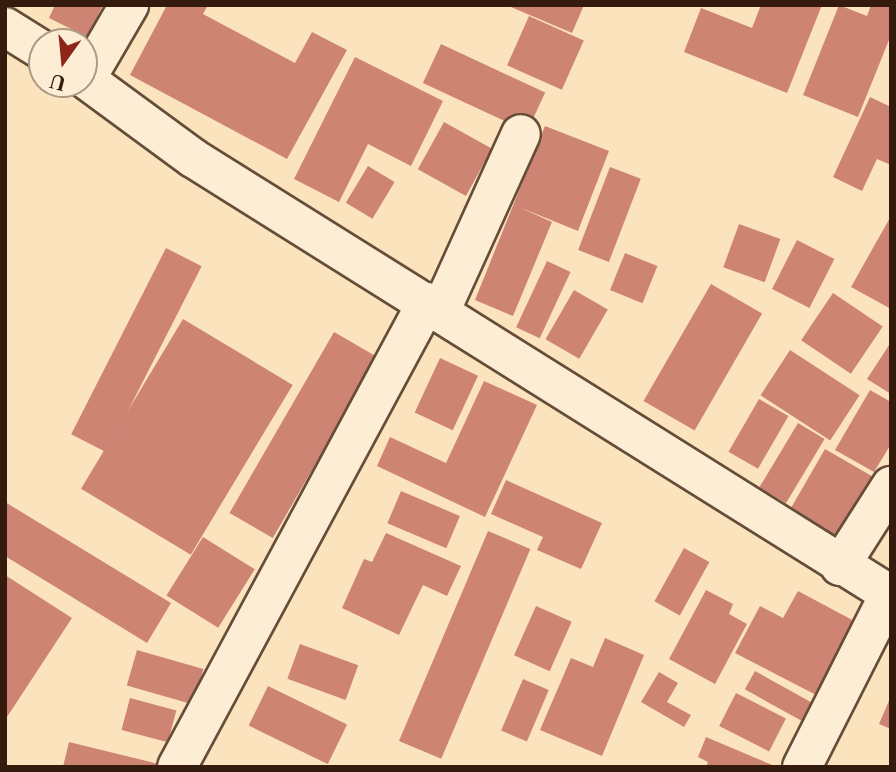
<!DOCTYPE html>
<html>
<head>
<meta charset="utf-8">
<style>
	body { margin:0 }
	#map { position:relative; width:896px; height:772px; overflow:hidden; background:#fbe4bd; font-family:"Libre Caslon Text",serif }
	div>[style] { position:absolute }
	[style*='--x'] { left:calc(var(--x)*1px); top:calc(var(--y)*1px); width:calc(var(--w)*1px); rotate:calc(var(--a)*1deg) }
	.building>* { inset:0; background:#ce8473; transform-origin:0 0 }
	.roads { filter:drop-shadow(2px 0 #664d39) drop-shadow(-2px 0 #664d39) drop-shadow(0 2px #664d39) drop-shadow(0 -2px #664d39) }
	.minor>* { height:38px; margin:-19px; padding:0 19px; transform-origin:19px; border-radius:19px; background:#fcedd4 }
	span { translate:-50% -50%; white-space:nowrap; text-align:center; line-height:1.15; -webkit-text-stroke:6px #fcedd4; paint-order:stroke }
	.frame { position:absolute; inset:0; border:7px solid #351b0d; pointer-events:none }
	.north { position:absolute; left:28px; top:28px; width:70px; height:70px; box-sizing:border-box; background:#fcedd4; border:2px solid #ac9984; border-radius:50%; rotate:195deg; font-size:19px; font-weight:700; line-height:28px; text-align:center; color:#351b0d }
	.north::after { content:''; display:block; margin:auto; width:24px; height:32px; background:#8f2418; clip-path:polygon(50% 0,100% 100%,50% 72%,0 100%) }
</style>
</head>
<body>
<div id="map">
	<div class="building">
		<div style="clip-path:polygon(55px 5px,103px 5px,87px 37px,49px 18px)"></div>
		<div style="clip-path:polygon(167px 5px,208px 5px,203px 14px,295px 63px,312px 32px,347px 50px,287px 159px,130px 75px)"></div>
		<div style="clip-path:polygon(506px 5px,584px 5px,572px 33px)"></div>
		<div style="clip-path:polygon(761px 5px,822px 5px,787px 93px,684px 52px,701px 8px,752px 28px)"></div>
		<div style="clip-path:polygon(839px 5px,867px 16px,871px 5px,891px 5px,891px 35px,858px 117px,803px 95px)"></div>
		<div style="left:529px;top:16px;width:60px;height:54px;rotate:24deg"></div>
		<div style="left:441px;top:44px;width:115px;height:43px;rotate:25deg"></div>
		<div style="clip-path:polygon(355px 57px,443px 101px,411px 166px,368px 144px,339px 202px,294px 179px)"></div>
		<div style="clip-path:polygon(870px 97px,891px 107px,891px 165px,877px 159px,862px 191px,833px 177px)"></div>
		<div style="left:444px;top:122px;width:55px;height:54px;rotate:29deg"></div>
		<div style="clip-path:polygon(545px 126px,609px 151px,578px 231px,519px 207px,552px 222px,513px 316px,475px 300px)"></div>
		<div style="left:368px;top:166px;width:31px;height:43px;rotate:31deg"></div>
		<div style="left:610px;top:167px;width:33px;height:89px;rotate:21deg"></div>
		<div style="clip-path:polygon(891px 216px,891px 309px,851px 287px)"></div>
		<div style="left:739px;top:224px;width:44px;height:46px;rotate:20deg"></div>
		<div style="left:797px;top:240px;width:42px;height:55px;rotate:27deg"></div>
		<div style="left:166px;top:248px;width:40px;height:209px;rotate:27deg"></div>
		<div style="left:625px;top:253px;width:35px;height:40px;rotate:22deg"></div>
		<div style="left:547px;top:261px;width:26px;height:73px;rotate:25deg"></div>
		<div style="left:711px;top:284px;width:59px;height:135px;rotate:30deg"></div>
		<div style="left:574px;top:290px;width:39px;height:57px;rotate:30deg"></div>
		<div style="left:833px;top:293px;width:60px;height:57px;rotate:34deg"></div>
		<div style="left:183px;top:319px;width:128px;height:198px;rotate:31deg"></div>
		<div style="left:334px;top:332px;width:50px;height:209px;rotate:30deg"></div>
		<div style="clip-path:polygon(891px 342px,891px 394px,867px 379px)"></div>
		<div style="left:790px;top:350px;width:83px;height:54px;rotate:33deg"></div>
		<div style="left:440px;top:358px;width:42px;height:60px;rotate:25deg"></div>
		<div style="clip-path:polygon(484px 381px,537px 405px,485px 517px,377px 466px,390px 437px,446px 463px)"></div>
		<div style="clip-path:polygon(870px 390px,891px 402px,891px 444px,874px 472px,835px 450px)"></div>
		<div style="left:759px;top:399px;width:34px;height:61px;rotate:30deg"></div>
		<div style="left:798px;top:423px;width:31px;height:75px;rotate:31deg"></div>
		<div style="left:825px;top:449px;width:68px;height:72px;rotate:30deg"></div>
		<div style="clip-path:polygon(506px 480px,602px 523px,581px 569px,537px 550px,543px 537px,491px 514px)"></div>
		<div style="left:401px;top:491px;width:64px;height:35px;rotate:23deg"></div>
		<div style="clip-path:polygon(5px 502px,171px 603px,147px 643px,5px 556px)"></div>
		<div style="left:488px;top:531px;width:46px;height:228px;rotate:23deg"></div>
		<div style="clip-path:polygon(386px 533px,461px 566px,447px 596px,423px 585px,399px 635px,342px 608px,364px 559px,372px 562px)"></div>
		<div style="left:203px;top:537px;width:61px;height:69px;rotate:32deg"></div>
		<div style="left:684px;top:548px;width:29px;height:61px;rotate:29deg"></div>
		<div style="clip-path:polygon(5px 575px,72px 618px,5px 720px)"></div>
		<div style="clip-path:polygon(706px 590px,733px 604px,729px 614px,747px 624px,715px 684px,669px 659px)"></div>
		<div style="clip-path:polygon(798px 591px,858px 623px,820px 697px,735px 653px,760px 606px,783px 618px)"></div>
		<div style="left:536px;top:606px;width:39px;height:54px;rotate:24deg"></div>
		<div style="clip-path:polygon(605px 638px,644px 655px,602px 756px,540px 730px,571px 658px,593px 667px)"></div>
		<div style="left:300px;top:644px;width:62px;height:37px;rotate:20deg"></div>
		<div style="left:137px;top:650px;width:69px;height:37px;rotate:16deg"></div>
		<div style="left:755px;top:671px;width:71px;height:21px;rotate:29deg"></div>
		<div style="clip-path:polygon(659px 672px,678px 683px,667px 702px,691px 715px,684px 727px,641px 702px)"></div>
		<div style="left:523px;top:679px;width:28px;height:56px;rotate:23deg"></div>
		<div style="left:268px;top:686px;width:88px;height:44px;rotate:26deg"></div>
		<div style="left:736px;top:693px;width:56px;height:37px;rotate:27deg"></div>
		<div style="clip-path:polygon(891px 696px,891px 729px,879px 724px)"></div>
		<div style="left:130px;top:698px;width:48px;height:33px;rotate:15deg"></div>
		<div style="clip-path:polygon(706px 737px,777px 767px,706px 767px,708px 762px,698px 757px)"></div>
		<div style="clip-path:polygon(69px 742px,167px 766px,166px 767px,63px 767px)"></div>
	</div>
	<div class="roads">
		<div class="minor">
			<div style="--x:5;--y:27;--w:44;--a:31.9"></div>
			<div style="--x:84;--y:78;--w:135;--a:36.3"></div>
			<div style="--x:193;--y:158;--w:824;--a:32.05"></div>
			<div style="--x:86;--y:79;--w:86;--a:-59.8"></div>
			<div style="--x:441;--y:310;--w:193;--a:-65.6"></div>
			<div style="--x:840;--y:566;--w:95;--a:-57.5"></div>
			<div style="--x:177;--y:767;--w:528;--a:-61.74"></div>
			<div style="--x:802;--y:767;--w:193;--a:-63.2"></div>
		</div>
	</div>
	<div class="frame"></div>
	<div class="north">U</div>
</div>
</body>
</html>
